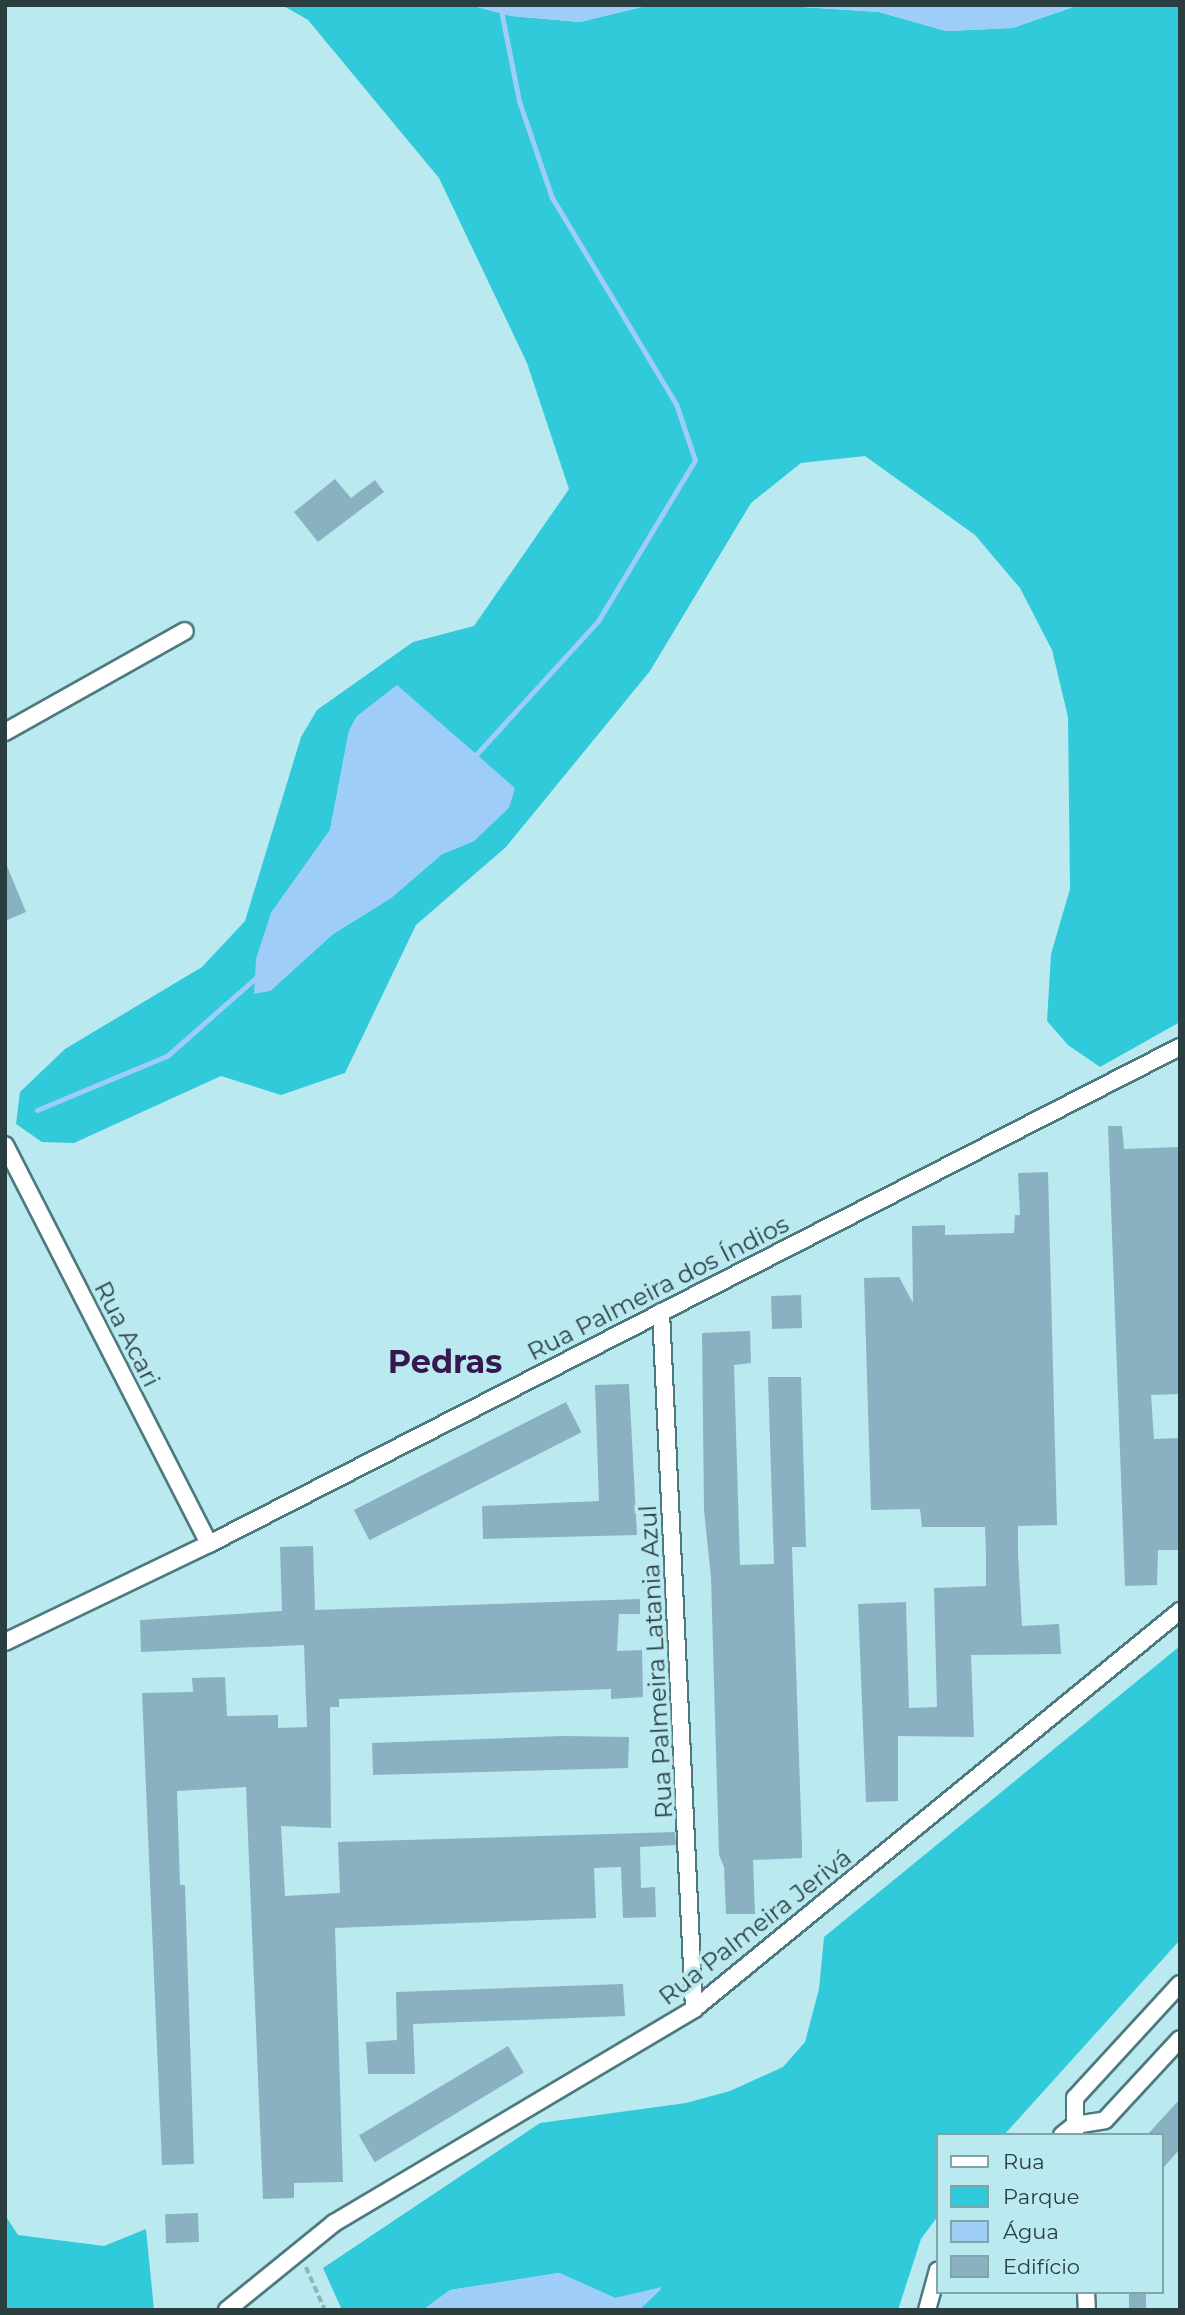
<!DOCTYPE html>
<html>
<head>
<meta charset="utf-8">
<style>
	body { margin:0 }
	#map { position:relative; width:1185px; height:2315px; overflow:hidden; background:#baeaef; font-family:Montserrat,sans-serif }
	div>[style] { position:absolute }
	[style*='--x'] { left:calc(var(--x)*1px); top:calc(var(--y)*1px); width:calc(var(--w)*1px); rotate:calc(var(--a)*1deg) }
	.green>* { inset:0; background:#31cada }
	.water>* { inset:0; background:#9ecdf7 }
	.stream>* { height:5px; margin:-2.5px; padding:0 2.5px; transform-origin:2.5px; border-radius:2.5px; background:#9ecdf7 }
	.building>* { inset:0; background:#89b1c2; transform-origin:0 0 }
	.path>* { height:3.5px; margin-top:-1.75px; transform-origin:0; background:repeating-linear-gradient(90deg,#8eb6ba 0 7px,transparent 0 10.5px) }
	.roads { filter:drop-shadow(2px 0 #4d7a7f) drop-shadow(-2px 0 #4d7a7f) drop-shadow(0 2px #4d7a7f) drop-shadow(0 -2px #4d7a7f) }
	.minor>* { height:16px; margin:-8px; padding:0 8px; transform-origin:8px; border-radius:8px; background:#fff }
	span { translate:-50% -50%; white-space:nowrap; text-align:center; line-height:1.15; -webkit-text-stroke:7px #baeaef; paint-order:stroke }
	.street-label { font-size:24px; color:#2a3e40 }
	.district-label { font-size:32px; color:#361850; font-weight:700 }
	.frame { position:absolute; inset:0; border:7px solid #2a3e40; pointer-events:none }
	.legend { position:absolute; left:936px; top:2133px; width:228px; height:161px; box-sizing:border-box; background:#baeaef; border:2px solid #80a5a9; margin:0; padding:9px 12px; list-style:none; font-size:21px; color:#2a3e40 }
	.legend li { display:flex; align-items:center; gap:14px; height:35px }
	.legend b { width:35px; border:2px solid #80a5a9 }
</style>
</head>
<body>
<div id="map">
	<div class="green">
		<div style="clip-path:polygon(evenodd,282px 5px,470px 5px,511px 16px,580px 22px,650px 5px,772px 5px,879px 12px,946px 31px,1012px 28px,1079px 5px,1180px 5px,1180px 1022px,1100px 1067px,1068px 1045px,1047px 1021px,1051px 954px,1070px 889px,1068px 717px,1052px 650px,1020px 588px,975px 535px,865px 456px,801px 463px,751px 503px,650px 671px,506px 847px,416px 925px,345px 1073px,281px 1095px,221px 1076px,74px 1143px,42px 1142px,16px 1124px,20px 1092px,65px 1049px,202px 967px,245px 921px,301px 737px,317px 710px,413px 642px,474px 626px,569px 489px,527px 363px,439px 178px,308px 20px,282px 5px,357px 716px,474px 841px,442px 854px,391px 898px,333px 934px,270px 991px,271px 913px,330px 830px,349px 731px,357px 716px)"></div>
		<div style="clip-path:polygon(1180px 1646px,1180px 1940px,1004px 2135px,938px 2135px,938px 2216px,921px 2239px,898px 2310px,639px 2310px,661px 2289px,615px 2298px,559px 2273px,450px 2290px,423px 2310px,342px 2310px,323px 2268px,540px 2123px,686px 2103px,730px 2091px,783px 2067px,805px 2042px,819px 1989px,824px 1937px)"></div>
		<div style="clip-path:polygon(5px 2215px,18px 2235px,104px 2246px,146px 2229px,154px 2310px,5px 2310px)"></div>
	</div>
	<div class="water">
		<div style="clip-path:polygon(470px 5px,650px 5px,580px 22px,511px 16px)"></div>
		<div style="clip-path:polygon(772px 5px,1079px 5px,1012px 28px,946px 31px,879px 12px)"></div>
		<div style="clip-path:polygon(397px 685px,515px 788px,509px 808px,474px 841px,442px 854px,391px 898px,333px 934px,270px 991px,254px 994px,256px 959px,271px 913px,330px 830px,349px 731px,357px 716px)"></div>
		<div style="clip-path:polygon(559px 2273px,615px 2298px,662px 2287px,639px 2310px,423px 2310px,450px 2290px)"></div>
	</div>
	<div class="stream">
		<div style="--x:472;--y:759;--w:187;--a:-47.6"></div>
		<div style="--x:598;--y:621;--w:188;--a:-58.9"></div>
		<div style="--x:695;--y:460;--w:59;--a:-108.7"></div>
		<div style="--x:676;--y:404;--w:240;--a:-121"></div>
		<div style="--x:552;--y:198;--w:102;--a:-108.8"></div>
		<div style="--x:519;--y:101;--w:98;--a:-101.2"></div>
		<div style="--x:37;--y:1110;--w:141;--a:-22.6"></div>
		<div style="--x:167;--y:1056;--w:123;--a:-41.4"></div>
	</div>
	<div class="building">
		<div style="clip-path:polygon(335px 479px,351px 498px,375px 480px,384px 492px,318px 542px,294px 512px)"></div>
		<div style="clip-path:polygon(5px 861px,26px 912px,5px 921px)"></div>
		<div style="clip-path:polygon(1108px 1126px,1122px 1126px,1124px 1149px,1180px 1147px,1180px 1394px,1151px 1395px,1154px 1439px,1180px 1438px,1180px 1550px,1158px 1550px,1157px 1585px,1125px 1586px)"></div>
		<div style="clip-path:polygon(1048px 1172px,1057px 1525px,1018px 1526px,1018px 1554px,1022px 1626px,1059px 1624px,1061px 1654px,971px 1655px,974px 1737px,898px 1736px,898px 1801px,866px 1802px,858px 1604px,906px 1602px,909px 1708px,937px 1707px,934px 1588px,986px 1586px,986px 1555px,985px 1527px,922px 1527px,920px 1509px,871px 1510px,864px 1278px,899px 1277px,913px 1303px,912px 1226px,945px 1225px,945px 1235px,1014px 1233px,1015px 1215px,1020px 1215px,1018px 1173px)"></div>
		<div style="left:801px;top:1295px;width:33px;height:30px;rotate:88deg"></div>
		<div style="clip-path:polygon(750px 1331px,751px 1363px,734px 1365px,740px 1565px,774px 1564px,768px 1377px,801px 1377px,806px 1547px,792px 1547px,802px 1846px,802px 1858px,753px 1860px,755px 1914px,726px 1914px,724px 1867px,719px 1855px,711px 1578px,704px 1510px,702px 1333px)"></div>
		<div style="clip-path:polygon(629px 1384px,637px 1535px,483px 1539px,482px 1506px,599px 1501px,595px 1385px)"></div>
		<div style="left:566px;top:1402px;width:34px;height:238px;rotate:63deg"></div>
		<div style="clip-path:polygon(313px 1546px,315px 1610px,640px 1599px,640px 1614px,619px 1614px,617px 1651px,642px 1650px,643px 1697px,611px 1699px,611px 1689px,339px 1699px,339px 1707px,330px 1707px,331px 1828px,281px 1826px,285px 1896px,340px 1893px,338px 1842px,675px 1832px,676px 1845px,640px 1847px,641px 1888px,655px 1887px,656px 1917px,623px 1918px,621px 1867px,594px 1868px,596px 1918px,335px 1928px,343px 2182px,294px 2183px,294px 2198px,263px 2199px,246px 1787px,177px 1791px,180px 1885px,185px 1885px,194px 2164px,162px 2165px,142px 1693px,193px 1692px,192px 1678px,225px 1677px,227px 1716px,278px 1715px,278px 1728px,307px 1727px,304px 1645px,141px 1652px,140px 1620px,282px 1611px,280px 1547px)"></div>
		<div style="clip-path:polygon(563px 1736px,629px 1737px,628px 1768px,373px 1775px,372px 1743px)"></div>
		<div style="clip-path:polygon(623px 1984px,625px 2016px,413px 2024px,415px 2074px,368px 2074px,366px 2042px,397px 2040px,396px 1992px)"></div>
		<div style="left:508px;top:2046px;width:31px;height:174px;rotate:59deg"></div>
		<div style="clip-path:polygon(1180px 2099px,1180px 2149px,1162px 2169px,1162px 2135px,1147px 2135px)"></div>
		<div style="left:198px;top:2213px;width:29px;height:33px;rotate:88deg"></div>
		<div style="left:1129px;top:2292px;width:17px;height:18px"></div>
	</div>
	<div class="path">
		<div style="--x:306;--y:2267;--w:47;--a:66.2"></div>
	</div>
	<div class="roads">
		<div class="minor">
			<div style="--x:5;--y:732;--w:206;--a:-29.3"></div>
			<div style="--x:5;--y:1145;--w:448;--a:62.9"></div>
			<div style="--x:661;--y:1312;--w:698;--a:87.29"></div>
			<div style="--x:5;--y:1642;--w:226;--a:-25.7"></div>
			<div style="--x:209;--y:1544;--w:1091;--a:-27.11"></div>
			<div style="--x:1062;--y:2135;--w:16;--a:-38"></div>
			<div style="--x:1075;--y:2125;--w:30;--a:-9"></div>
			<div style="--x:1105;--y:2120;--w:110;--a:-47.2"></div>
			<div style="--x:1075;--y:2135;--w:37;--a:-90"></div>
			<div style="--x:1075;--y:2098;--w:155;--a:-47.4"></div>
			<div style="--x:1086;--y:2292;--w:18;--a:87"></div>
			<div style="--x:227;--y:2310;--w:138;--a:-39.1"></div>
			<div style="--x:334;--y:2223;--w:419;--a:-30.7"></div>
			<div style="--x:694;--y:2009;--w:628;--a:-39.32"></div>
			<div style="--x:927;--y:2310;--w:41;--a:-74.6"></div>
		</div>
	</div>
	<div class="street-label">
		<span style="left:658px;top:1288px;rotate:-27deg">Rua Palmeira dos Índios</span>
		<span style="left:127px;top:1334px;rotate:63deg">Rua Acari</span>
		<span style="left:656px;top:1662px;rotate:-93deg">Rua Palmeira Latania Azul</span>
		<span style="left:755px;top:1927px;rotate:-38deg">Rua Palmeira Jerivá</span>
	</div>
	<div class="district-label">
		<span style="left:445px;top:1362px">Pedras</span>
	</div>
	<div class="frame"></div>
	<ul class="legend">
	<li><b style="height:9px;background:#fff"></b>Rua</li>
	<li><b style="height:19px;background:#31cada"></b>Parque</li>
	<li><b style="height:19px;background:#9ecdf7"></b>Água</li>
	<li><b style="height:19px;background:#89b1c2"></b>Edifício</li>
	</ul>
</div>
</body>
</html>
